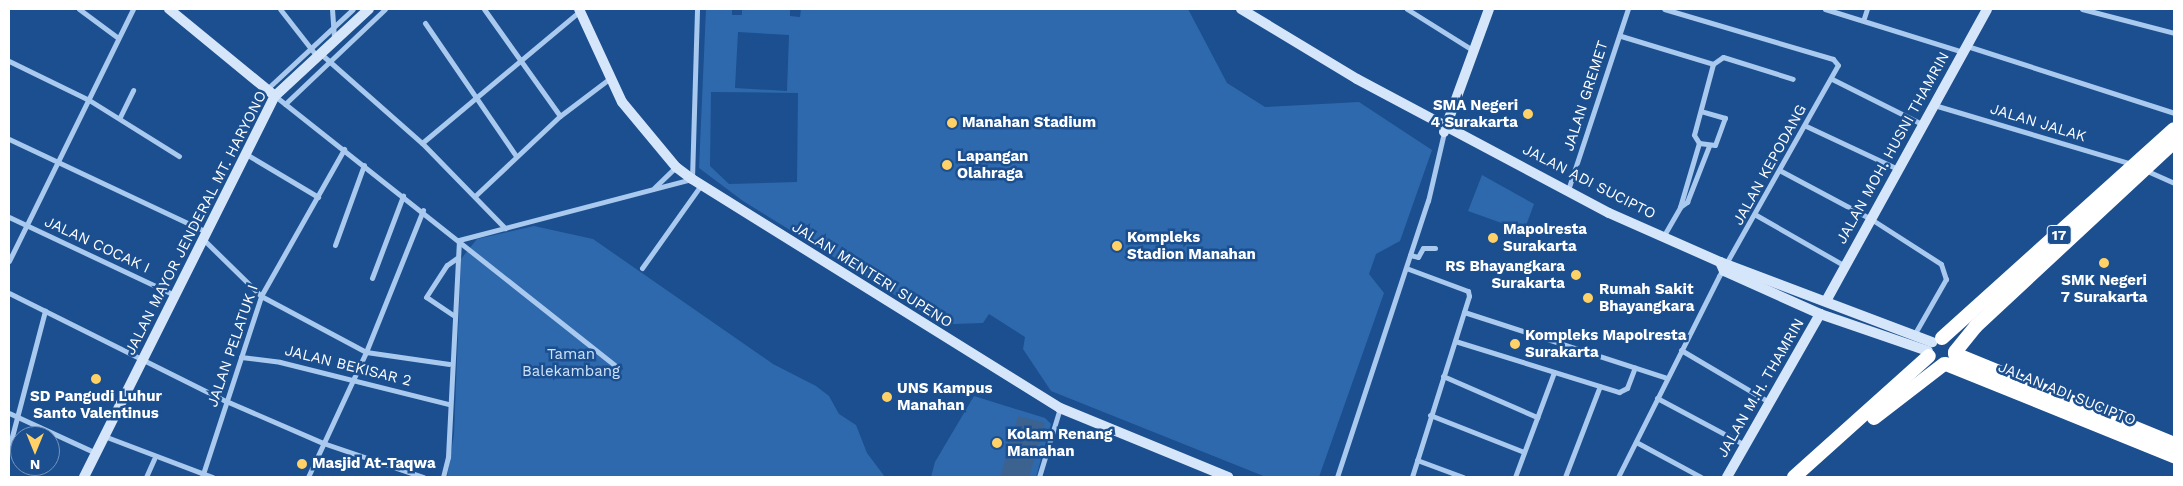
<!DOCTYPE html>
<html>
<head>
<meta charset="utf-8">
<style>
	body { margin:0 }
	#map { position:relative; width:2183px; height:486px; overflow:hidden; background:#1b4f8f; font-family:"Work Sans",sans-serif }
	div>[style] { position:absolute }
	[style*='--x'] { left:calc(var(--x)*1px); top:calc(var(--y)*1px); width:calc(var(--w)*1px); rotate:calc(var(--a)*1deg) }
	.green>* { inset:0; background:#2e69ad }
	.water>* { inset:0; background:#3c6290 }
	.street>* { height:5px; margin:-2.5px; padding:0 2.5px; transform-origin:2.5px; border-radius:2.5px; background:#a9c9ee }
	.secondary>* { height:10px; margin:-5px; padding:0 5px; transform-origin:5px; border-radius:5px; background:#d6e6fa }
	.highway>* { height:14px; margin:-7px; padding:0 7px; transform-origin:7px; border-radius:7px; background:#fff }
	.dots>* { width:14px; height:14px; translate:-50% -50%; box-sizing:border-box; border:2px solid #1b4f8f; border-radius:50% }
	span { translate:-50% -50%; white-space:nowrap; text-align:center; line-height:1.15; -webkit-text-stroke:5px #1b4f8f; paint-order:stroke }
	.shield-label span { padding:1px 4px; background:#1b4f8f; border:1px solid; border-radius:4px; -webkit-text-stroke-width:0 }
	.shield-label { font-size:14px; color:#fff; font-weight:700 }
	.street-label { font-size:15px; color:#fff }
	.poi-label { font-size:15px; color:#fff; font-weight:700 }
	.right { translate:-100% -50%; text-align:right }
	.left { translate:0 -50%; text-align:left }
	.park-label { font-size:15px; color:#cfe3fa }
	.frame { position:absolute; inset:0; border:10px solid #fff; pointer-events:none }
	.north { position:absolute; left:10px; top:426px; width:50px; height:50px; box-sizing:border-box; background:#1b4f8f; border:1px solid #7695bc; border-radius:50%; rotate:180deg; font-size:14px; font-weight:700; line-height:20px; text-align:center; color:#fff }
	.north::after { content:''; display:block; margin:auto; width:18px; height:22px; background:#ffd166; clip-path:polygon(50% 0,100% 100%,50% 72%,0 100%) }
</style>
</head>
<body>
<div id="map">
	<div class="green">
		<div style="clip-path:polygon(evenodd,706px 9px,732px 9px,732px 15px,742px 15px,742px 9px,790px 9px,790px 16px,800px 17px,801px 9px,1188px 9px,1227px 83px,1265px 107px,1359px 102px,1432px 150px,1400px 241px,1376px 254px,1369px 274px,1384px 293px,1319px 477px,1266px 477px,1051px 391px,1023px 349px,1025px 337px,989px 314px,983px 323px,954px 324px,929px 316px,743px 201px,699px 168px,706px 9px,738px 32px,789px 35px,787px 91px,735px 88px,738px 32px,706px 9px,711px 92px,798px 93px,797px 182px,729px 184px,710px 166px,711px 92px)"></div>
		<div style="clip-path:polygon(1482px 175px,1534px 204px,1524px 231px,1468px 211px)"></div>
		<div style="clip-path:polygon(534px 226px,593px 239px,773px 364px,816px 386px,829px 396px,839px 414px,856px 425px,867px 453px,885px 477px,447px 477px,454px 434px,461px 259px,477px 239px)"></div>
		<div style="clip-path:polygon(974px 396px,1045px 418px,1051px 424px,1036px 477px,931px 477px,935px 462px)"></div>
	</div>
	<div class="water">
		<div style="clip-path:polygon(1018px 416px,1045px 423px,1029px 477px,1000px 477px)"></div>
	</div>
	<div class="street">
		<div style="--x:79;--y:9;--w:47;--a:36.4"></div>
		<div style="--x:280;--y:9;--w:58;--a:52"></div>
		<div style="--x:332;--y:9;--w:30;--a:86"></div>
		<div style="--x:484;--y:9;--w:131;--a:54.6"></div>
		<div style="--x:1407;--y:9;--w:79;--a:32.1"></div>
		<div style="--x:1825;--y:9;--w:145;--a:17.3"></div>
		<div style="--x:2082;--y:9;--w:95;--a:14.6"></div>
		<div style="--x:1864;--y:18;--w:9;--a:-72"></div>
		<div style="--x:425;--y:23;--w:161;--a:55.6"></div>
		<div style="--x:1621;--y:36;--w:96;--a:16.9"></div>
		<div style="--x:1713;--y:64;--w:73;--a:105"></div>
		<div style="--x:1694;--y:135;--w:9;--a:58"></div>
		<div style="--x:1699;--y:143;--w:16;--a:7"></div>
		<div style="--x:1715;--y:145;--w:29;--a:-70"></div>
		<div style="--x:1725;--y:118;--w:25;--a:-164"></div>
		<div style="--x:1967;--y:46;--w:218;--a:17.9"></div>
		<div style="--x:321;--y:54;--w:135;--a:41.4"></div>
		<div style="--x:422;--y:143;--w:119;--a:45.7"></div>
		<div style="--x:9;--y:61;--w:89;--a:26"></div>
		<div style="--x:89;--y:100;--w:106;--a:31.9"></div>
		<div style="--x:1713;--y:64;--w:12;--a:-35"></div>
		<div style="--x:1723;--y:57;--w:73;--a:17.4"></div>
		<div style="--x:1832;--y:79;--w:101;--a:26.6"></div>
		<div style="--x:267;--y:89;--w:117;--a:-42.9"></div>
		<div style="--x:275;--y:96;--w:434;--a:38.4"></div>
		<div style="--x:285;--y:104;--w:138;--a:-43.5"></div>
		<div style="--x:1934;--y:105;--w:207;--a:16.6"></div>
		<div style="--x:120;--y:117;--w:30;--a:-64"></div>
		<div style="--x:1806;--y:126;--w:102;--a:25.1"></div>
		<div style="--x:9;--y:139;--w:219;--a:25.2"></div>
		<div style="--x:422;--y:143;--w:206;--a:-39.9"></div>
		<div style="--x:246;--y:154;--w:84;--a:30.8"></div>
		<div style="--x:2145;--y:170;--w:32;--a:24"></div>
		<div style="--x:1781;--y:171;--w:102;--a:28.1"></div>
		<div style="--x:1871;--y:219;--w:83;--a:32.7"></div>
		<div style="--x:1941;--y:264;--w:16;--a:72"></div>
		<div style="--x:1946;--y:279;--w:64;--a:119.7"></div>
		<div style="--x:654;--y:188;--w:30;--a:-44"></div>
		<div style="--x:1568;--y:190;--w:191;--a:-71.7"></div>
		<div style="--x:475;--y:196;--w:117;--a:-43.3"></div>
		<div style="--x:560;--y:116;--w:61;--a:-37.1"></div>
		<div style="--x:1680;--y:207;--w:9;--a:-36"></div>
		<div style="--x:1687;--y:202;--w:60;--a:-68.6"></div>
		<div style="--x:1756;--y:215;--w:103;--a:29.8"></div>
		<div style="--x:9;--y:217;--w:183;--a:25.2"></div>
		<div style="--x:1663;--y:237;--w:34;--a:-60"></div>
		<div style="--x:1680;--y:207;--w:67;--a:-73.5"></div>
		<div style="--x:204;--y:240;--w:80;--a:44.5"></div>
		<div style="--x:261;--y:296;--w:119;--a:28.1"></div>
		<div style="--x:366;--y:352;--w:84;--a:8.2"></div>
		<div style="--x:459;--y:240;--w:241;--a:-14.7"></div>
		<div style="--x:692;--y:179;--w:170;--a:-88.3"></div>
		<div style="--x:335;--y:245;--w:85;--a:-70.1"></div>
		<div style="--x:1410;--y:255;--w:8;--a:14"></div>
		<div style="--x:1418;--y:257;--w:10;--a:-61"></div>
		<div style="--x:1423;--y:248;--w:12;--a:0"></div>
		<div style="--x:9;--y:261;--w:281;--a:-63.8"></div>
		<div style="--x:642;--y:268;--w:102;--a:-54.6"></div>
		<div style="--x:1406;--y:268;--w:66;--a:20.4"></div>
		<div style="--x:1468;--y:291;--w:5;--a:79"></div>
		<div style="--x:1469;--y:296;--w:190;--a:107.5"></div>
		<div style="--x:372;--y:278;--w:88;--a:-69.3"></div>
		<div style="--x:9;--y:293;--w:242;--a:26.5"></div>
		<div style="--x:226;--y:401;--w:106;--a:23.4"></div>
		<div style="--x:323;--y:443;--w:106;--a:18.8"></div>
		<div style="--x:1464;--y:312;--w:213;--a:18"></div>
		<div style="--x:453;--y:315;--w:32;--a:-146"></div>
		<div style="--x:426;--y:297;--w:38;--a:-57"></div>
		<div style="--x:447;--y:265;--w:12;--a:-35"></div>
		<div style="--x:1455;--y:341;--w:172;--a:17.3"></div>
		<div style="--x:1619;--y:392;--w:9;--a:-27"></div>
		<div style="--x:1627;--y:388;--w:22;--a:-69"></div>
		<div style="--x:1681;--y:350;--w:102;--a:30.6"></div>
		<div style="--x:241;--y:357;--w:39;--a:7"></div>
		<div style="--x:280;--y:362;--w:174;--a:14"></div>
		<div style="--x:1443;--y:376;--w:103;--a:23.6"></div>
		<div style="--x:1657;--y:398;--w:100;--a:28.1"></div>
		<div style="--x:9;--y:413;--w:96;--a:24.7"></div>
		<div style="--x:1430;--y:415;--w:101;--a:21.5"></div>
		<div style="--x:104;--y:436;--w:116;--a:20.8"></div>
		<div style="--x:1636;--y:442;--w:74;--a:28.3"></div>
		<div style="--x:9;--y:448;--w:142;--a:-75.3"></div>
		<div style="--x:1417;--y:460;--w:49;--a:20.3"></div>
		<div style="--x:146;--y:477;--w:20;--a:-66"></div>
		<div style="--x:202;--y:477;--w:190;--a:-71.9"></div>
		<div style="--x:261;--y:296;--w:169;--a:-60.5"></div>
		<div style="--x:308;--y:477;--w:138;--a:-65.1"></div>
		<div style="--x:366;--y:352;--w:153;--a:-68.1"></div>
		<div style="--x:443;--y:477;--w:21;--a:-76"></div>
		<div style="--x:448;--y:457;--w:217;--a:-87.1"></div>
		<div style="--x:1039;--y:477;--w:72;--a:-73.1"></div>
		<div style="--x:1337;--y:477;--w:291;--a:-71.8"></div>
		<div style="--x:1428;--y:201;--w:71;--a:-76.9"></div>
		<div style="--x:1515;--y:477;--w:112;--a:-69.6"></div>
		<div style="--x:1565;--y:477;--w:97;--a:-69"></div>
		<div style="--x:1618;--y:477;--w:225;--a:-63.3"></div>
		<div style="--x:1719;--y:276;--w:242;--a:-60.6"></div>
		<div style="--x:1838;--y:65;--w:8;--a:-130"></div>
		<div style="--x:1833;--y:59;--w:176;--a:-163.5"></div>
	</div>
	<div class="secondary">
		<div style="--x:169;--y:9;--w:137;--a:39.4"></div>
		<div style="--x:579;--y:9;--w:102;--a:65.2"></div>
		<div style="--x:622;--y:102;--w:85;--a:50.3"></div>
		<div style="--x:676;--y:167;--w:20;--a:37"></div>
		<div style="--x:692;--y:179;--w:433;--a:31.9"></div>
		<div style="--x:1060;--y:408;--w:182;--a:22.3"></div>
		<div style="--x:1241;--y:9;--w:135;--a:31.1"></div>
		<div style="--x:1357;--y:79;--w:285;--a:28"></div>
		<div style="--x:1609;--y:213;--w:121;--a:23.8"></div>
		<div style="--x:1720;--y:262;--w:227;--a:20.7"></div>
		<div style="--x:1444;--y:132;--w:131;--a:-69.9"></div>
		<div style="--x:1720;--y:262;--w:10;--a:66"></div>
		<div style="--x:1724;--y:271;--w:105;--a:24.1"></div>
		<div style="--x:1820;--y:314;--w:114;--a:18.9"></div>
		<div style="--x:1826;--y:301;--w:333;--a:-61.1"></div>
		<div style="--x:84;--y:477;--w:426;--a:-63.4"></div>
		<div style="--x:275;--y:96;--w:128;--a:-42.8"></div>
		<div style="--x:1727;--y:477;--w:188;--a:-60.3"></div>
	</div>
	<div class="highway">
		<div style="--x:1942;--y:338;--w:312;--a:-42"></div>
		<div style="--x:1955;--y:352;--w:33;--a:-51"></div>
		<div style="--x:1976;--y:326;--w:270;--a:-42.9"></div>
		<div style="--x:1955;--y:354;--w:237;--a:22.3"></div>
		<div style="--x:1946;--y:364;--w:246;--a:22"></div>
		<div style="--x:1874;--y:418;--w:88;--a:-37.6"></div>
		<div style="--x:1794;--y:477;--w:181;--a:-41.9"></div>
	</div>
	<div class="dots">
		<div style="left:1528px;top:114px;background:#ffd166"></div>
		<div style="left:952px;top:123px;background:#ffd166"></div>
		<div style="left:947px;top:165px;background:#ffd166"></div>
		<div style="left:1493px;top:238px;background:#ffd166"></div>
		<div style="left:1117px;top:246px;background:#ffd166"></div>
		<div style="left:2104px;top:263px;background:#ffd166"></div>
		<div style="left:1576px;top:275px;background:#ffd166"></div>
		<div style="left:1588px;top:298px;background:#ffd166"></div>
		<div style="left:1515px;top:344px;background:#ffd166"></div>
		<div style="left:96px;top:379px;background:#ffd166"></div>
		<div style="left:887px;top:397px;background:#ffd166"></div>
		<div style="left:997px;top:443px;background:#ffd166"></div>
		<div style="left:302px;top:464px;background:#ffd166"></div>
	</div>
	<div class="shield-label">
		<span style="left:2059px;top:235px">17</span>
	</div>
	<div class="street-label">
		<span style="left:1586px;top:96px;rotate:-72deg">JALAN GREMET</span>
		<span style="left:2038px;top:123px;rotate:17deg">JALAN JALAK</span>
		<span style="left:1893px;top:148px;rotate:-61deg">JALAN MOH. HUSNI THAMRIN</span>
		<span style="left:1770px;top:165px;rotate:-61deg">JALAN KEPODANG</span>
		<span style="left:1589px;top:182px;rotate:27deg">JALAN ADI SUCIPTO</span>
		<span style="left:196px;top:223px;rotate:-63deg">JALAN MAYOR JENDERAL MT. HARYONO</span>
		<span style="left:97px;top:245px;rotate:25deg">JALAN COCAK I</span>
		<span style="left:872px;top:275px;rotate:32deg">JALAN MENTERI SUPENO</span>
		<span style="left:233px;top:346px;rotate:-71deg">JALAN PELATUK I</span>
		<span style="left:348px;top:366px;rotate:14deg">JALAN BEKISAR 2</span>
		<span style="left:1761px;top:388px;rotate:-60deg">JALAN M.H. THAMRIN</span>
		<span style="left:2067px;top:394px;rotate:22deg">JALAN ADI SUCIPTO</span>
	</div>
	<div class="poi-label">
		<span class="right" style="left:1518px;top:114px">SMA Negeri<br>4 Surakarta</span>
		<span class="left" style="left:962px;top:123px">Manahan Stadium</span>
		<span class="left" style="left:957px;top:165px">Lapangan<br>Olahraga</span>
		<span class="left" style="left:1503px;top:238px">Mapolresta<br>Surakarta</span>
		<span class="left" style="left:1127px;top:246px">Kompleks<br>Stadion Manahan</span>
		<span class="right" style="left:1565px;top:275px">RS Bhayangkara<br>Surakarta</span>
		<span style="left:2104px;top:289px">SMK Negeri<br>7 Surakarta</span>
		<span class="left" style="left:1599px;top:298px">Rumah Sakit<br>Bhayangkara</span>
		<span class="left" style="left:1525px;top:344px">Kompleks Mapolresta<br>Surakarta</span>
		<span class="left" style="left:897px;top:397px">UNS Kampus<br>Manahan</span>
		<span style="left:96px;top:405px">SD Pangudi Luhur<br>Santo Valentinus</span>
		<span class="left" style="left:1007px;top:443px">Kolam Renang<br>Manahan</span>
		<span class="left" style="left:312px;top:464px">Masjid At-Taqwa</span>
	</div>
	<div class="park-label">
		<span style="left:571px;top:363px">Taman<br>Balekambang</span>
	</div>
	<div class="frame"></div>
	<div class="north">N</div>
</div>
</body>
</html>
